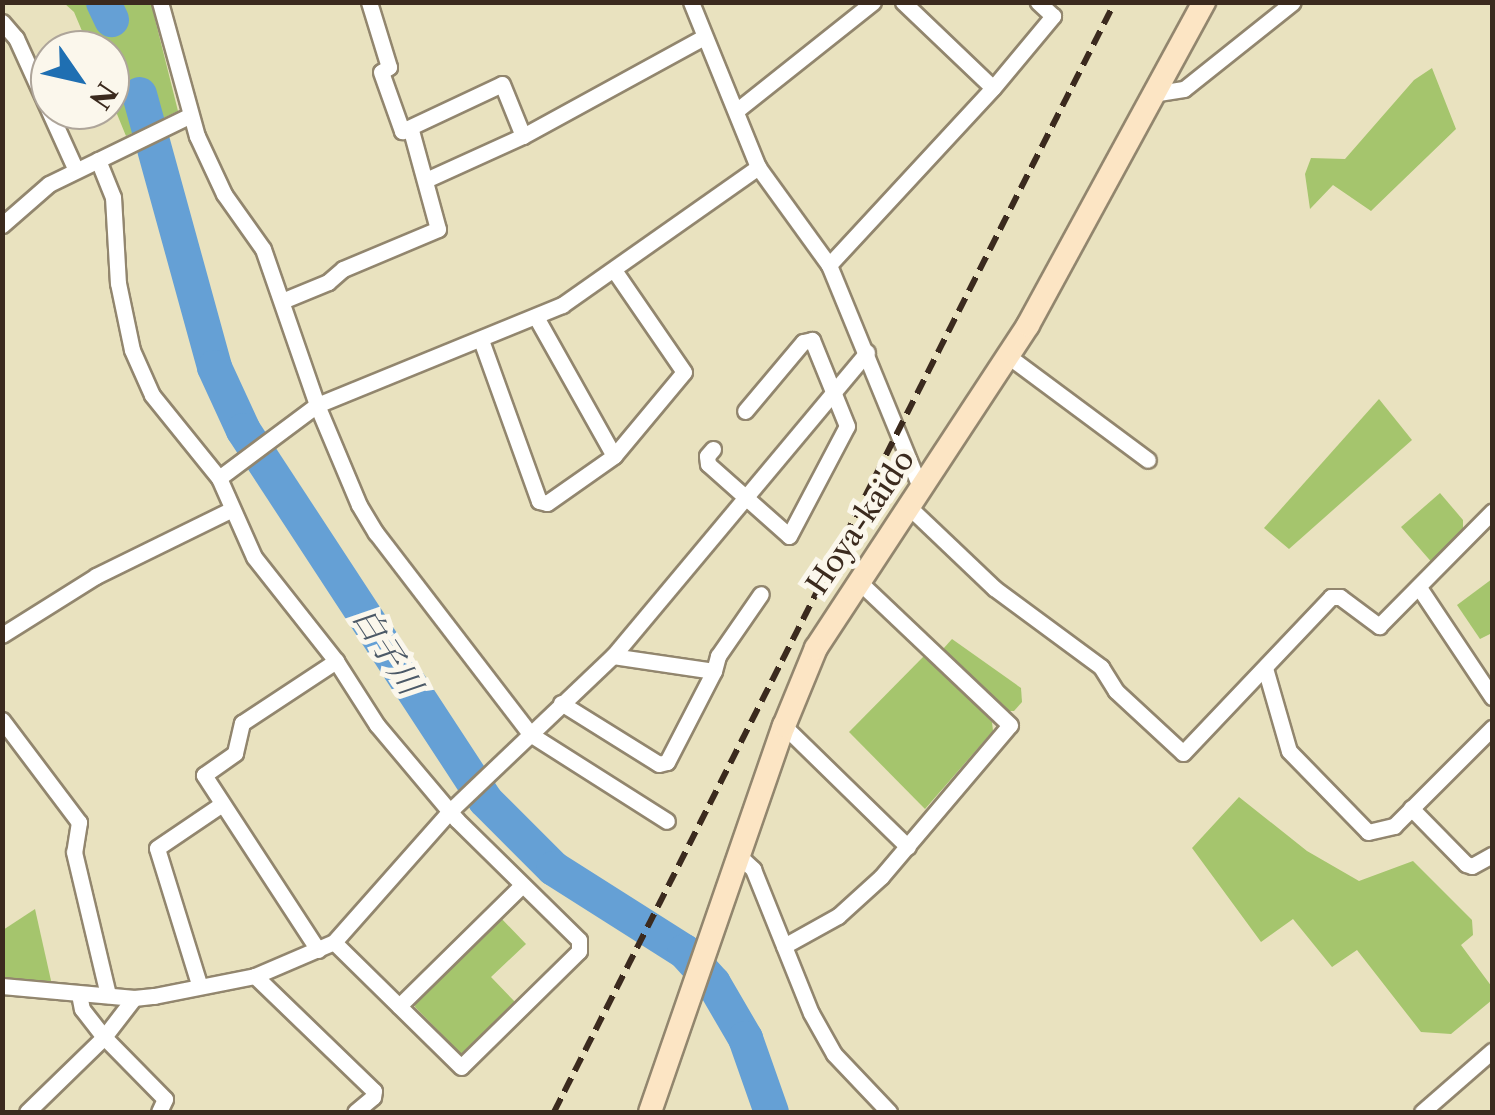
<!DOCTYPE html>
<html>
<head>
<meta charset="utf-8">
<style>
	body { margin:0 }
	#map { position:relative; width:1495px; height:1115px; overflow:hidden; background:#e9e2bf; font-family:"Libre Caslon Text","Noto Serif JP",serif }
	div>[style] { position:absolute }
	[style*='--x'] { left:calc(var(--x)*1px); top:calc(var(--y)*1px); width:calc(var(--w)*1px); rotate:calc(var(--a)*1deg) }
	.green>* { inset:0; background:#a5c56d }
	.river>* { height:35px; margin:-17.5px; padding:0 17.5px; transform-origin:17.5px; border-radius:17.5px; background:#65a0d5 }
	.roads { filter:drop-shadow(2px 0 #92866e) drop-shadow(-2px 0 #92866e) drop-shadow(0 2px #92866e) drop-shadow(0 -2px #92866e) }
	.minor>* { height:15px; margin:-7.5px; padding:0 7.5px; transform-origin:7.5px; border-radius:7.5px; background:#fff }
	.secondary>* { height:22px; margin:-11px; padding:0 11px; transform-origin:11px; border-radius:11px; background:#fce5c4 }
	.rail>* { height:6px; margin-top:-3px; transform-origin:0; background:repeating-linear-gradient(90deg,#3b2a1e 0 15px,transparent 0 23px) }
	span { translate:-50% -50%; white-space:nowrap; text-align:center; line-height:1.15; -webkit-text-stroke:10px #fbf7ec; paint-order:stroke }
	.street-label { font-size:30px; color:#3b2a1e }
	.water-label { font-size:32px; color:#4c5967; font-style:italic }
	.frame { position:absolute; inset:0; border:5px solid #3b2a1e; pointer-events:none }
	.north { position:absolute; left:30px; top:30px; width:100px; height:100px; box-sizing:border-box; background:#fbf7ec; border:2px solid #aea59a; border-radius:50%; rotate:124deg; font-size:28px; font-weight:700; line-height:40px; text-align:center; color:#3b2a1e }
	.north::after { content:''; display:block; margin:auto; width:35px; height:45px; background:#1f6fb2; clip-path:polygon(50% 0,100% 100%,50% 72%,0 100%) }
</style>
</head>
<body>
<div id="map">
	<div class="green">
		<div style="clip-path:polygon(64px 3px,151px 3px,178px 111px,126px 136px,110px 97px,110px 50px,90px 50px,74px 12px)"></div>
		<div style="clip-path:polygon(1432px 68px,1456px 129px,1371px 211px,1333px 185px,1310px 209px,1305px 174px,1311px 158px,1345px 159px,1414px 80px)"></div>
		<div style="clip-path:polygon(1379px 399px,1412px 440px,1289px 549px,1264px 528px)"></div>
		<div style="clip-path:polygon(1440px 493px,1463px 520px,1463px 529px,1434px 565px,1401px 527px)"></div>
		<div style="clip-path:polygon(1492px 579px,1492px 633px,1480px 639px,1457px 605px)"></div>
		<div style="clip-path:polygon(952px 639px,1021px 688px,1022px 702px,1014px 711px,1006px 711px,943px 649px)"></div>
		<div style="clip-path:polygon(925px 655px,992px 722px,993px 731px,925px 809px,849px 732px)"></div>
		<div style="clip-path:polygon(1239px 797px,1307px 851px,1359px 881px,1413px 861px,1472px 920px,1473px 935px,1461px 945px,1492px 987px,1492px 1000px,1451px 1034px,1421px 1032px,1357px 950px,1332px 967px,1293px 919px,1261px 942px,1192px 848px)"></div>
		<div style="clip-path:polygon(35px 909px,52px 985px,3px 980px,3px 930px)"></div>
		<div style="clip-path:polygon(499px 916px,526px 944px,491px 977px,515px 1002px,461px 1054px,415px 1007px,416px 998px)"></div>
	</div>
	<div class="river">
		<div style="--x:103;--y:2;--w:19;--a:65"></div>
		<div style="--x:139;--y:94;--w:283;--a:74.6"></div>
		<div style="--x:214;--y:367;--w:69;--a:65.3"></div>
		<div style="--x:243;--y:430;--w:442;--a:56.8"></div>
		<div style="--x:485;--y:800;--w:96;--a:45"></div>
		<div style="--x:553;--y:868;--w:155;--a:32.4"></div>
		<div style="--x:684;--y:951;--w:43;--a:47.8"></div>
		<div style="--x:713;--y:983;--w:64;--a:59.8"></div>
		<div style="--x:745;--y:1038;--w:78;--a:70.6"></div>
	</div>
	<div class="roads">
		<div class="minor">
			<div style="--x:160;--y:2;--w:139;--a:74.6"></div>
			<div style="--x:197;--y:136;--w:64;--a:65"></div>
			<div style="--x:224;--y:194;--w:67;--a:54.7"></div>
			<div style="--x:263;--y:249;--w:165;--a:70.9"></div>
			<div style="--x:317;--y:405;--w:108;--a:67.2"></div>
			<div style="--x:359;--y:505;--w:33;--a:59"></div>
			<div style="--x:376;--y:533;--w:253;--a:52.5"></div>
			<div style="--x:530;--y:734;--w:162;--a:32.4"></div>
			<div style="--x:369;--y:2;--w:68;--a:72.9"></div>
			<div style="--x:389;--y:67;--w:9;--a:148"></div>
			<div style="--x:381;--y:72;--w:63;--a:70.4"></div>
			<div style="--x:402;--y:131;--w:110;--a:-25.2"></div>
			<div style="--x:502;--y:84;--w:56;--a:68"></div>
			<div style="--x:523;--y:136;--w:206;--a:-28.7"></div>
			<div style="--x:691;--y:2;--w:178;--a:67.9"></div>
			<div style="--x:758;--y:167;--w:121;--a:54.1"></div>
			<div style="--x:829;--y:265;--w:240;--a:67.7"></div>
			<div style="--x:903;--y:2;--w:124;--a:43.7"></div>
			<div style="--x:2;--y:22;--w:21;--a:49"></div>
			<div style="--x:16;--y:38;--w:145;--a:65.6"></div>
			<div style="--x:1152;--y:94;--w:32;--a:-9"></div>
			<div style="--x:1184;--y:89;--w:139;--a:-38.6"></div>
			<div style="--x:736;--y:111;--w:175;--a:-38.5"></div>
			<div style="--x:98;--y:160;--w:40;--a:68"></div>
			<div style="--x:113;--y:197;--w:86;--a:86.7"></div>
			<div style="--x:118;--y:283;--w:68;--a:78.2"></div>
			<div style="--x:132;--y:350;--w:49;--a:66"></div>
			<div style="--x:152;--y:395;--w:107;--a:51.1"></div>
			<div style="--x:219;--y:478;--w:86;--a:66.1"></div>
			<div style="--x:254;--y:557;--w:132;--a:51.7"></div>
			<div style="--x:336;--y:661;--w:76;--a:57.4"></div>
			<div style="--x:377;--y:725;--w:124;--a:49.9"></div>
			<div style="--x:457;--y:820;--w:171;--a:44.5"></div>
			<div style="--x:579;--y:940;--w:11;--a:90"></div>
			<div style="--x:579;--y:951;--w:165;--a:135.5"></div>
			<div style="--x:461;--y:1067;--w:178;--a:-135.5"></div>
			<div style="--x:428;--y:179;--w:104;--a:-24.4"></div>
			<div style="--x:2;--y:225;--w:62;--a:-41.1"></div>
			<div style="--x:49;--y:184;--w:156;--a:-25.9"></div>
			<div style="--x:829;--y:265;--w:241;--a:-47.2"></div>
			<div style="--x:993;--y:88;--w:94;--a:-50.2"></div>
			<div style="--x:1053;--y:16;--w:21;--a:-137"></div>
			<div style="--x:282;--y:301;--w:50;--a:-22.4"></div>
			<div style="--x:328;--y:282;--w:20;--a:-41"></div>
			<div style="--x:343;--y:269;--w:103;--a:-22.8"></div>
			<div style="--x:438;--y:229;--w:103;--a:-105.3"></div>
			<div style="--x:536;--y:317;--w:159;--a:60.7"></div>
			<div style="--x:481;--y:340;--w:171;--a:70.2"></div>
			<div style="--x:539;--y:501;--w:8;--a:14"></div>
			<div style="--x:547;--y:503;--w:82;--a:-35"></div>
			<div style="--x:614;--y:456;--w:109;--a:-50.2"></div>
			<div style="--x:684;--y:372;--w:124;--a:-124.5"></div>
			<div style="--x:1008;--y:356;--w:174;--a:36.6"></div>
			<div style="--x:713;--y:449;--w:9;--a:131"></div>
			<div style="--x:707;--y:456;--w:8;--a:83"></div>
			<div style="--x:708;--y:464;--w:108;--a:41.6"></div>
			<div style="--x:789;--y:536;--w:124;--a:-62.2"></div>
			<div style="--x:847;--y:426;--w:93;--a:-112.1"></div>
			<div style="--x:812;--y:340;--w:9;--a:167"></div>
			<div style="--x:803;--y:342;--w:90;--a:130"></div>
			<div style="--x:219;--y:478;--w:122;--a:-36.7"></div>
			<div style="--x:317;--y:405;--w:265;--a:-22.2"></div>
			<div style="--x:562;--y:305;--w:240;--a:-35.1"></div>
			<div style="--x:908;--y:506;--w:119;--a:43.6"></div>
			<div style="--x:994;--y:588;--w:133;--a:36.4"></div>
			<div style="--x:1101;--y:667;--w:28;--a:58"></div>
			<div style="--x:1116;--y:691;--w:91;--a:42.8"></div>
			<div style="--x:1183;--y:753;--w:215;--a:-46.5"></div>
			<div style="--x:1331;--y:597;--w:9;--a:0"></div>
			<div style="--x:1340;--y:597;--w:49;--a:36.6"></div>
			<div style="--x:1379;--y:626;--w:161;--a:-45.3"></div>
			<div style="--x:1420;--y:589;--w:130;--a:56.3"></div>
			<div style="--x:2;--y:635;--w:111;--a:-32.1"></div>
			<div style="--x:96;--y:576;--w:149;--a:-26.2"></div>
			<div style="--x:1265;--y:668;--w:86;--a:73.9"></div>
			<div style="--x:1289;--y:751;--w:113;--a:45.7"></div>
			<div style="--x:1368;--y:832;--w:27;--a:-13"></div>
			<div style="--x:1394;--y:826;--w:139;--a:-45"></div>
			<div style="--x:714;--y:671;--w:16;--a:-75"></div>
			<div style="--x:718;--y:656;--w:75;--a:-55.3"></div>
			<div style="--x:561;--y:703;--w:115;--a:31.9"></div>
			<div style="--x:659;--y:764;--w:8;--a:-14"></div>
			<div style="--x:667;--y:762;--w:102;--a:-62.7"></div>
			<div style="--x:714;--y:671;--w:102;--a:-171.6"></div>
			<div style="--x:2;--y:720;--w:128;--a:53"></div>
			<div style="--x:79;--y:822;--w:30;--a:99"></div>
			<div style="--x:74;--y:852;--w:147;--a:76.6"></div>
			<div style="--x:784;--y:726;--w:173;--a:44.3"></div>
			<div style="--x:1411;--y:808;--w:78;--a:45.5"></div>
			<div style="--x:1466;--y:864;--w:6;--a:18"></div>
			<div style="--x:1472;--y:866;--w:23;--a:-29"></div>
			<div style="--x:738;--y:855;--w:21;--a:43"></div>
			<div style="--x:753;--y:869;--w:155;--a:68.1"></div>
			<div style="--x:811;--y:1013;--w:47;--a:60.7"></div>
			<div style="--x:834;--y:1054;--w:80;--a:46.5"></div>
			<div style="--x:784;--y:946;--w:62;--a:-29.1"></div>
			<div style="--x:838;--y:916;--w:58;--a:-42.2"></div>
			<div style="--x:881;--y:877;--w:199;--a:-49.7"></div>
			<div style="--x:1010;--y:725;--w:211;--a:-136.5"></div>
			<div style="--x:318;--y:950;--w:209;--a:-123.1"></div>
			<div style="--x:204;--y:775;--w:38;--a:-35"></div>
			<div style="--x:235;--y:753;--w:31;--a:-77"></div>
			<div style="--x:242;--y:723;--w:113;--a:-33.4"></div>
			<div style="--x:255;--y:976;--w:165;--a:44"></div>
			<div style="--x:374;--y:1091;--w:6;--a:99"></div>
			<div style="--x:373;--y:1097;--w:23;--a:140"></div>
			<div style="--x:199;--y:984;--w:142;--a:-107.2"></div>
			<div style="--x:157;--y:848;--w:78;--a:-34.1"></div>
			<div style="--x:2;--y:986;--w:133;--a:5.2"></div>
			<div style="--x:134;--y:998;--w:20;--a:-6"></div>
			<div style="--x:154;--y:996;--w:103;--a:-11.2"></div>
			<div style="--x:255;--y:976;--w:86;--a:-23.3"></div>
			<div style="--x:334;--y:942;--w:175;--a:-48.5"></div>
			<div style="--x:450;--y:811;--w:225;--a:-43.6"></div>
			<div style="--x:613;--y:656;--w:396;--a:-50.1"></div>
			<div style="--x:79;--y:994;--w:15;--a:79"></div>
			<div style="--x:82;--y:1009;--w:36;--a:52"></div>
			<div style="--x:104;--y:1037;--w:87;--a:45.5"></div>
			<div style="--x:165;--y:1099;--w:14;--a:115"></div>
			<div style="--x:399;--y:1006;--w:170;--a:-44.5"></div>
			<div style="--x:27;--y:1112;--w:107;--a:-44.2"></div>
			<div style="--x:104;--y:1037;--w:49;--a:-52.4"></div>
			<div style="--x:1422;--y:1112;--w:93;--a:-41.1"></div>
		</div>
		<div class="secondary">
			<div style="--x:650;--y:1112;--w:409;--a:-70.9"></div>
			<div style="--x:784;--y:726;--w:84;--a:-67.7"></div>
			<div style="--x:816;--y:648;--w:386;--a:-56.7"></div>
			<div style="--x:1028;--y:325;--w:368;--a:-61.4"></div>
		</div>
	</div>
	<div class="rail">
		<div style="--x:554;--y:1112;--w:1244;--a:-63.19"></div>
	</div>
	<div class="street-label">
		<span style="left:861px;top:522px;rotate:-56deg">Hoya-kaido</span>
	</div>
	<div class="water-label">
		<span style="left:387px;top:651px;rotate:57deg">白子川</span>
	</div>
	<div class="frame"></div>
	<div class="north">N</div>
</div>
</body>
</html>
